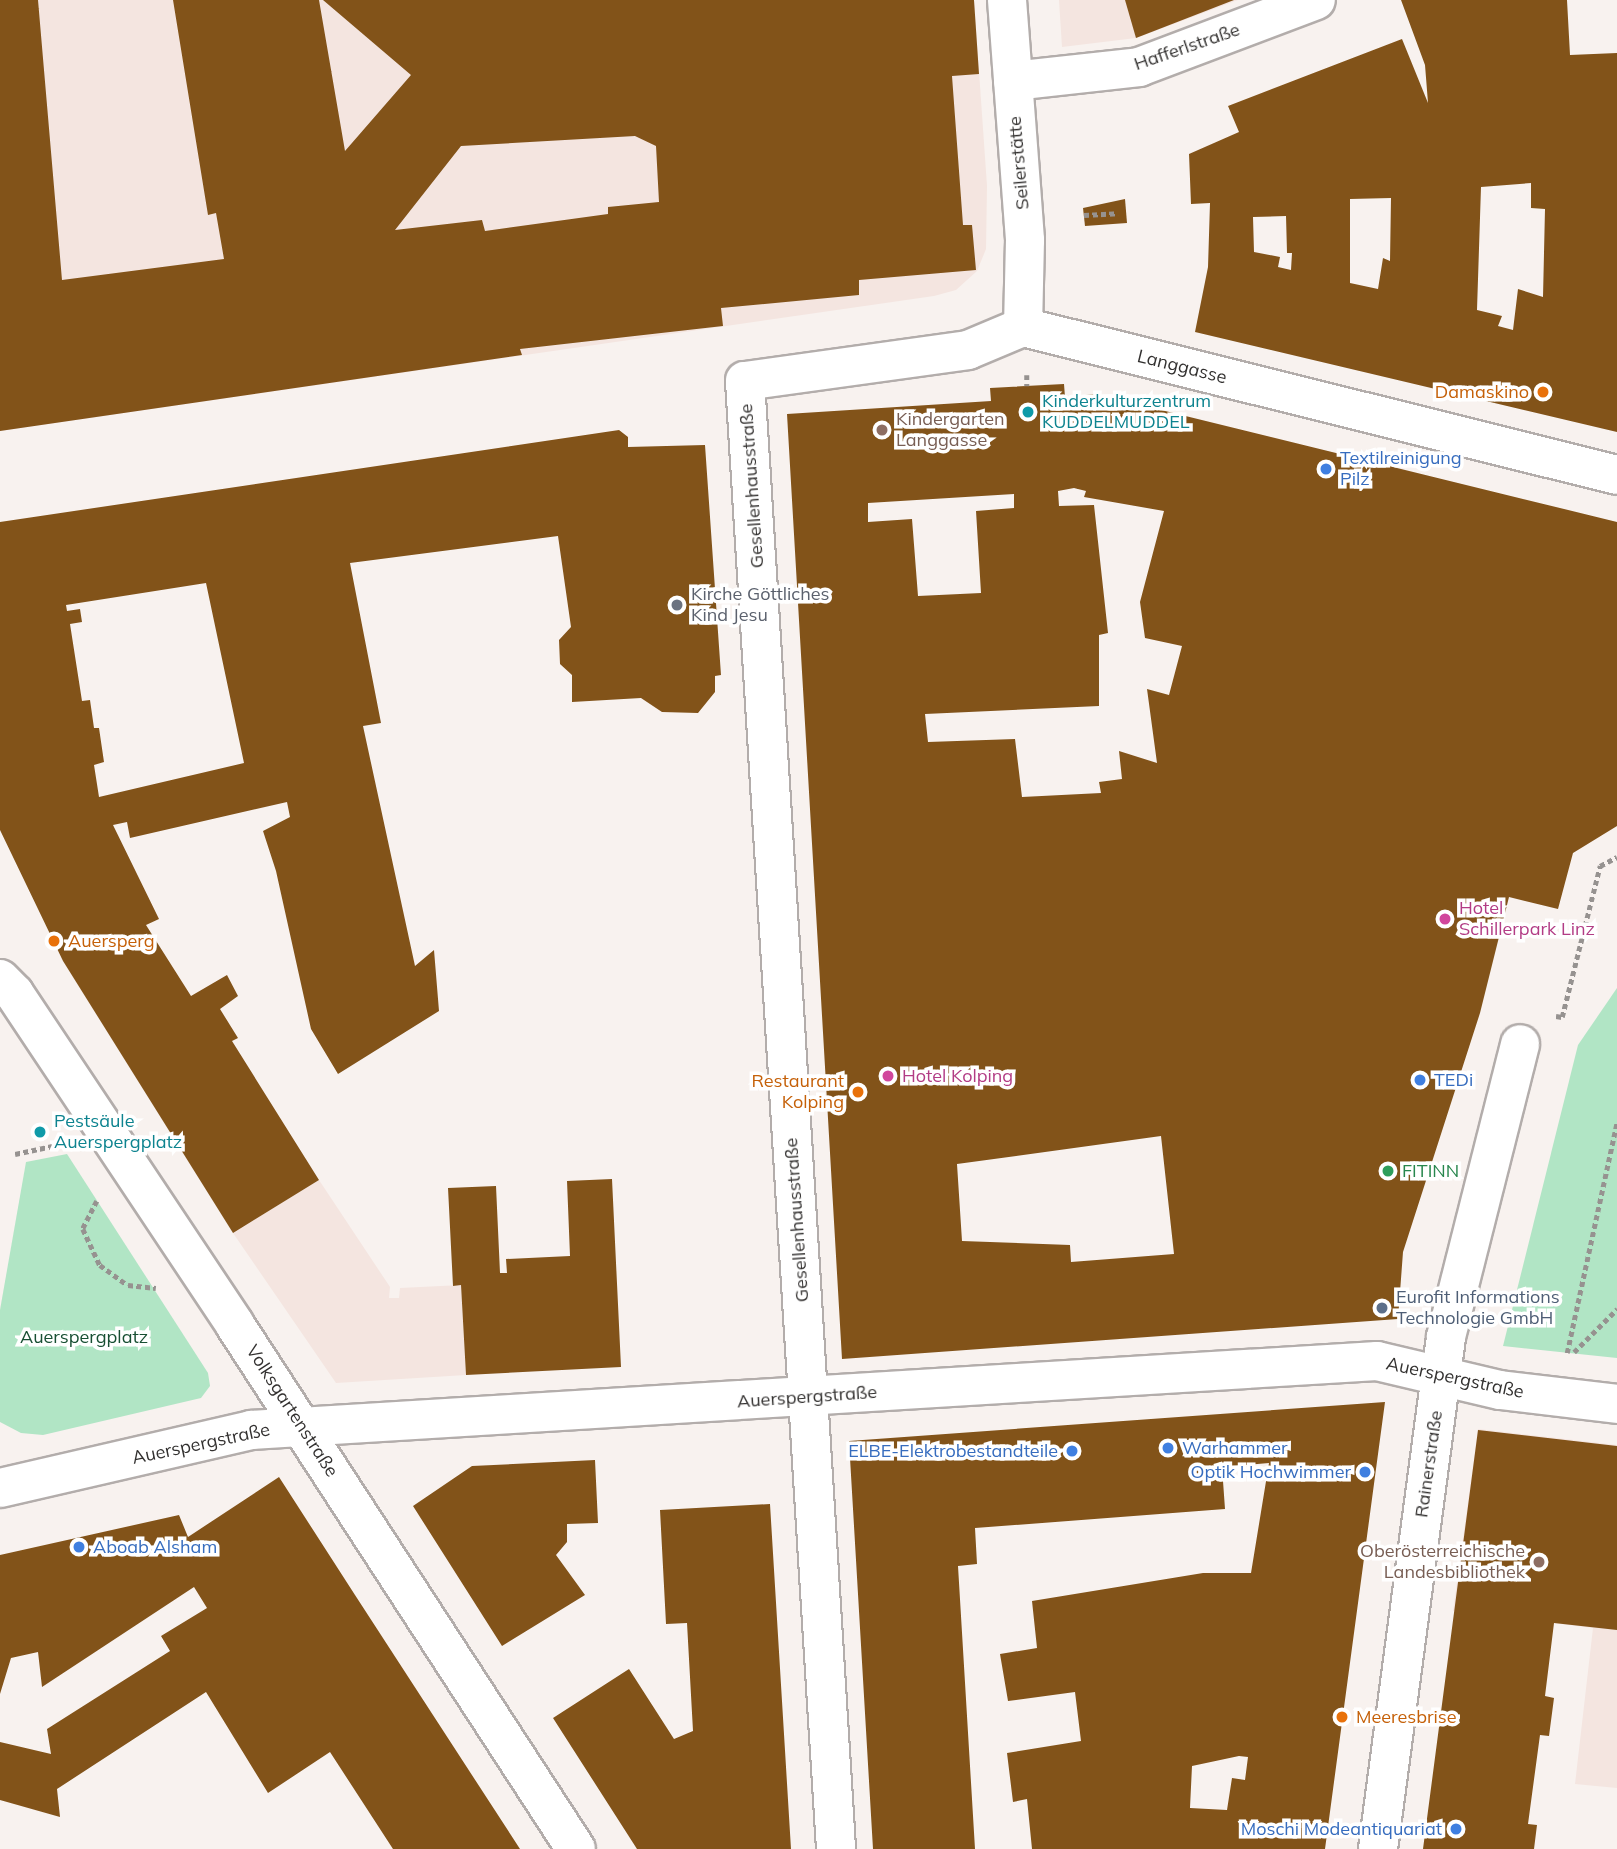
<!DOCTYPE html>
<html>
<head>
<meta charset="utf-8">
<style>
	body { margin:0 }
	#map { position:relative; width:1617px; height:1849px; overflow:hidden; background:#f8f2ef; font-family:Mulish,sans-serif }
	div>[style] { position:absolute }
	[style*='--x'] { left:calc(var(--x)*1px); top:calc(var(--y)*1px); width:calc(var(--w)*1px); rotate:calc(var(--a)*1deg) }
	.built>* { inset:0; background:#f4e5e0 }
	.green>* { inset:0; background:#b1e5c5 }
	.building>* { inset:0; background:#825319 }
	.path>* { height:4.5px; margin-top:-2.25px; transform-origin:0; background:repeating-linear-gradient(90deg,#969290 0 5px,transparent 0 8.5px) }
	.roads { filter:drop-shadow(2px 0 #b3adab) drop-shadow(-2px 0 #b3adab) drop-shadow(0 2px #b3adab) drop-shadow(0 -2px #b3adab) }
	.street>* { height:38px; margin:-19px; padding:0 19px; transform-origin:19px; border-radius:19px; background:#fff }
	.secondary>* { height:38px; margin:-19px; padding:0 19px; transform-origin:19px; border-radius:19px; background:#fff }
	.dots>* { width:19px; height:19px; translate:-50% -50%; box-sizing:border-box; border:4px solid #fff; border-radius:50% }
	span { translate:-50% -50%; white-space:nowrap; text-align:center; line-height:1.15; -webkit-text-stroke:7px #fff; paint-order:stroke }
	.street-label { font-size:18px; color:#333130 }
	.food-label { font-size:18px; color:#c56008 }
	.right { translate:-100% -50%; text-align:right }
	.left { translate:0 -50%; text-align:left }
	.culture-label { font-size:18px; color:#0d838f }
	.education-label { font-size:18px; color:#785e54 }
	.shop-label { font-size:18px; color:#366cbe }
	.worship-label { font-size:18px; color:#5b616d }
	.hotel-label { font-size:18px; color:#b23c85 }
	.leisure-label { font-size:18px; color:#27864d }
	.service-label { font-size:18px; color:#4e5e75 }
	.park-label { font-size:18px; color:#184f33 }
</style>
</head>
<body>
<div id="map">
	<div class="built">
		<div style="clip-path:polygon(0 0,974px 0,987px 186px,986px 249px,977px 271px,956px 290px,934px 296px,0 431px)"></div>
		<div style="clip-path:polygon(1059px 0,1238px 0,1136px 38px,1062px 47px)"></div>
		<div style="clip-path:polygon(319px 1180px,390px 1287px,389px 1298px,399px 1298px,400px 1288px,461px 1285px,466px 1375px,336px 1383px,233px 1233px)"></div>
		<div style="clip-path:polygon(1478px 1429px,1617px 1445px,1617px 1788px,1575px 1784px,1593px 1628px,1453px 1611px)"></div>
	</div>
	<div class="green">
		<div style="clip-path:polygon(1617px 988px,1617px 1358px,1503px 1346px,1578px 1045px)"></div>
		<div style="clip-path:polygon(67px 1154px,208px 1373px,210px 1386px,201px 1398px,43px 1435px,21px 1433px,0 1422px,0 1310px,26px 1162px)"></div>
	</div>
	<div class="building">
		<div style="clip-path:polygon(evenodd,0 0,38px 0,62px 280px,224px 259px,216px 213px,208px 215px,173px 0,319px 0,345px 151px,411px 75px,323px 0,974px 0,979px 74px,952px 76px,963px 225px,972px 225px,976px 270px,859px 280px,859px 295px,721px 308px,723px 326px,520px 349px,522px 355px,0 431px,0 0,635px 136px,656px 146px,659px 202px,608px 207px,608px 214px,485px 231px,482px 220px,395px 230px,461px 146px,635px 136px)"></div>
		<div style="clip-path:polygon(1125px 0,1234px 0,1136px 38px)"></div>
		<div style="clip-path:polygon(evenodd,1401px 0,1567px 0,1570px 55px,1617px 53px,1617px 432px,1195px 332px,1208px 267px,1210px 203px,1191px 204px,1189px 154px,1239px 132px,1228px 106px,1402px 39px,1428px 103px,1425px 65px,1401px 0,1531px 183px,1531px 208px,1545px 209px,1543px 297px,1518px 289px,1513px 330px,1498px 326px,1502px 316px,1477px 310px,1481px 187px,1531px 183px,1401px 0,1391px 198px,1390px 261px,1383px 258px,1378px 289px,1350px 283px,1350px 199px,1391px 198px,1401px 0,1286px 216px,1287px 253px,1292px 253px,1291px 270px,1278px 267px,1280px 257px,1254px 252px,1253px 217px,1286px 216px)"></div>
		<div style="clip-path:polygon(1125px 199px,1127px 223px,1085px 226px,1083px 208px)"></div>
		<div style="clip-path:polygon(evenodd,1064px 384px,1065px 397px,1096px 394px,1617px 522px,1617px 826px,1573px 853px,1558px 909px,1509px 897px,1480px 1013px,1403px 1252px,1398px 1319px,842px 1359px,787px 414px,991px 401px,990px 388px,1064px 384px,1074px 488px,1086px 491px,1084px 497px,1164px 511px,1140px 602px,1145px 638px,1182px 646px,1169px 695px,1147px 689px,1157px 763px,1119px 751px,1122px 779px,1099px 782px,1101px 793px,1022px 797px,1015px 739px,928px 742px,925px 714px,1099px 706px,1099px 635px,1108px 633px,1094px 505px,1059px 506px,1058px 491px,1074px 488px,1064px 384px,1014px 494px,1014px 508px,976px 511px,981px 593px,918px 596px,912px 519px,868px 522px,868px 503px,1014px 494px,1064px 384px,1161px 1136px,1174px 1254px,1071px 1262px,1070px 1245px,962px 1241px,957px 1164px,1161px 1136px)"></div>
		<div style="clip-path:polygon(evenodd,619px 430px,628px 437px,628px 447px,705px 445px,721px 675px,715px 676px,715px 692px,698px 713px,662px 712px,641px 698px,572px 702px,572px 675px,560px 664px,559px 640px,571px 627px,558px 536px,350px 563px,381px 723px,363px 726px,415px 966px,434px 950px,439px 1011px,338px 1074px,311px 1029px,276px 871px,263px 831px,290px 817px,287px 802px,130px 838px,127px 822px,113px 825px,159px 919px,146px 925px,191px 996px,227px 975px,238px 996px,220px 1009px,238px 1038px,232px 1041px,319px 1180px,233px 1233px,63px 961px,0 830px,0 522px,619px 430px,206px 583px,244px 763px,99px 797px,94px 765px,104px 762px,99px 728px,94px 728px,90px 700px,82px 701px,70px 624px,82px 622px,80px 609px,67px 611px,66px 605px,206px 583px)"></div>
		<div style="clip-path:polygon(612px 1179px,621px 1367px,466px 1375px,461px 1285px,453px 1286px,448px 1188px,496px 1186px,500px 1273px,507px 1273px,506px 1259px,570px 1256px,567px 1181px)"></div>
		<div style="clip-path:polygon(evenodd,1385px 1402px,1325px 1849px,1032px 1849px,1027px 1799px,1013px 1802px,1007px 1753px,1081px 1741px,1075px 1692px,1008px 1701px,1000px 1654px,1037px 1648px,1032px 1601px,1203px 1573px,1251px 1573px,1269px 1463px,1222px 1467px,1225px 1509px,975px 1528px,977px 1564px,958px 1566px,975px 1849px,873px 1849px,849px 1441px,1385px 1402px,1239px 1756px,1248px 1757px,1245px 1780px,1232px 1778px,1227px 1810px,1190px 1808px,1192px 1766px,1239px 1756px)"></div>
		<div style="clip-path:polygon(1478px 1430px,1617px 1446px,1617px 1630px,1554px 1623px,1545px 1696px,1554px 1698px,1549px 1736px,1540px 1735px,1528px 1824px,1537px 1825px,1534px 1849px,1423px 1849px)"></div>
		<div style="clip-path:polygon(595px 1460px,598px 1523px,567px 1524px,567px 1542px,556px 1555px,585px 1595px,502px 1646px,413px 1506px,472px 1466px)"></div>
		<div style="clip-path:polygon(279px 1477px,355px 1595px,520px 1849px,393px 1849px,330px 1752px,268px 1793px,206px 1692px,57px 1789px,60px 1817px,0 1800px,0 1742px,51px 1754px,47px 1729px,170px 1651px,161px 1636px,207px 1608px,194px 1587px,42px 1687px,38px 1652px,11px 1658px,0 1694px,0 1555px,179px 1515px,188px 1537px)"></div>
		<div style="clip-path:polygon(770px 1504px,791px 1849px,637px 1849px,553px 1718px,629px 1669px,674px 1739px,693px 1731px,687px 1623px,666px 1624px,660px 1510px)"></div>
	</div>
	<div class="path">
		<div style="--x:1084;--y:215;--w:34;--a:-3"></div>
		<div style="--x:1027;--y:375;--w:11;--a:90"></div>
		<div style="--x:1556;--y:1016;--w:6;--a:9"></div>
		<div style="--x:1562;--y:1017;--w:156;--a:-75.9"></div>
		<div style="--x:1600;--y:866;--w:19;--a:-28"></div>
		<div style="--x:15;--y:1154;--w:48;--a:-12"></div>
		<div style="--x:97;--y:1201;--w:31;--a:117"></div>
		<div style="--x:83;--y:1229;--w:40;--a:65"></div>
		<div style="--x:100;--y:1265;--w:34;--a:36"></div>
		<div style="--x:128;--y:1285;--w:28;--a:6"></div>
		<div style="--x:1574;--y:1352;--w:61;--a:-45"></div>
		<div style="--x:1567;--y:1353;--w:237;--a:-77.8"></div>
	</div>
	<div class="roads">
		<div class="street">
			<div style="--x:1007;--y:0;--w:241;--a:85.7"></div>
			<div style="--x:1025;--y:240;--w:87;--a:91.3"></div>
			<div style="--x:1013;--y:81;--w:127;--a:-6.3"></div>
			<div style="--x:1139;--y:67;--w:189;--a:-20.7"></div>
			<div style="--x:745;--y:381;--w:225;--a:-7.9"></div>
			<div style="--x:968;--y:350;--w:60;--a:-22.7"></div>
			<div style="--x:1023;--y:327;--w:612;--a:13.99"></div>
			<div style="--x:0;--y:1488;--w:258;--a:-13"></div>
			<div style="--x:251;--y:1430;--w:1128;--a:-3.51"></div>
			<div style="--x:1377;--y:1361;--w:126;--a:13.3"></div>
			<div style="--x:1500;--y:1390;--w:118;--a:6.8"></div>
			<div style="--x:1378;--y:1849;--w:516;--a:-82.43"></div>
			<div style="--x:1446;--y:1337;--w:302;--a:-75.8"></div>
		</div>
		<div class="secondary">
			<div style="--x:745;--y:381;--w:1471;--a:86.45"></div>
			<div style="--x:0;--y:979;--w:20;--a:45"></div>
			<div style="--x:14;--y:993;--w:399;--a:56.3"></div>
			<div style="--x:235;--y:1325;--w:625;--a:56.95"></div>
		</div>
	</div>
	<div class="dots">
		<div style="left:1543px;top:392px;background:#e8710a"></div>
		<div style="left:1028px;top:412px;background:#0f9aa8"></div>
		<div style="left:882px;top:430px;background:#8d6e63"></div>
		<div style="left:1326px;top:469px;background:#3f7fe0"></div>
		<div style="left:677px;top:605px;background:#6b7280"></div>
		<div style="left:1445px;top:919px;background:#d1479c"></div>
		<div style="left:54px;top:941px;background:#e8710a"></div>
		<div style="left:888px;top:1076px;background:#d1479c"></div>
		<div style="left:1420px;top:1080px;background:#3f7fe0"></div>
		<div style="left:858px;top:1092px;background:#e8710a"></div>
		<div style="left:40px;top:1132px;background:#0f9aa8"></div>
		<div style="left:1388px;top:1171px;background:#2e9e5b"></div>
		<div style="left:1382px;top:1308px;background:#5c6f8a"></div>
		<div style="left:1168px;top:1448px;background:#3f7fe0"></div>
		<div style="left:1072px;top:1451px;background:#3f7fe0"></div>
		<div style="left:1365px;top:1472px;background:#3f7fe0"></div>
		<div style="left:79px;top:1547px;background:#3f7fe0"></div>
		<div style="left:1539px;top:1562px;background:#8d6e63"></div>
		<div style="left:1342px;top:1717px;background:#e8710a"></div>
		<div style="left:1456px;top:1829px;background:#3f7fe0"></div>
	</div>
	<div class="street-label">
		<span style="left:1187px;top:47px;rotate:-19deg">Hafferlstraße</span>
		<span style="left:1019px;top:163px;rotate:-95deg">Seilerstätte</span>
		<span style="left:1182px;top:367px;rotate:14deg">Langgasse</span>
		<span style="left:752px;top:486px;rotate:-94deg">Gesellenhausstraße</span>
		<span style="left:797px;top:1220px;rotate:-94deg">Gesellenhausstraße</span>
		<span style="left:1455px;top:1378px;rotate:12deg">Auerspergstraße</span>
		<span style="left:807px;top:1397px;rotate:-4deg">Auerspergstraße</span>
		<span style="left:292px;top:1411px;rotate:57deg">Volksgartenstraße</span>
		<span style="left:201px;top:1444px;rotate:-12deg">Auerspergstraße</span>
		<span style="left:1429px;top:1464px;rotate:-82deg">Rainerstraße</span>
	</div>
	<div class="food-label">
		<span class="right" style="left:1529px;top:392px">Damaskino</span>
		<span class="left" style="left:68px;top:941px">Auersperg</span>
		<span class="right" style="left:844px;top:1092px">Restaurant<br>Kolping</span>
		<span class="left" style="left:1356px;top:1717px">Meeresbrise</span>
	</div>
	<div class="culture-label">
		<span class="left" style="left:1042px;top:412px">Kinderkulturzentrum<br>KUDDELMUDDEL</span>
		<span class="left" style="left:54px;top:1132px">Pestsäule<br>Auerspergplatz</span>
	</div>
	<div class="education-label">
		<span class="left" style="left:896px;top:430px">Kindergarten<br>Langgasse</span>
		<span class="right" style="left:1525px;top:1562px">Oberösterreichische<br>Landesbibliothek</span>
	</div>
	<div class="shop-label">
		<span class="left" style="left:1340px;top:469px">Textilreinigung<br>Pilz</span>
		<span class="left" style="left:1434px;top:1080px">TEDi</span>
		<span class="left" style="left:1182px;top:1448px">Warhammer</span>
		<span class="right" style="left:1058px;top:1451px">ELBE-Elektrobestandteile</span>
		<span class="right" style="left:1351px;top:1472px">Optik Hochwimmer</span>
		<span class="left" style="left:93px;top:1547px">Aboab Alsham</span>
		<span class="right" style="left:1442px;top:1829px">Moschi Modeantiquariat</span>
	</div>
	<div class="worship-label">
		<span class="left" style="left:691px;top:605px">Kirche Göttliches<br>Kind Jesu</span>
	</div>
	<div class="hotel-label">
		<span class="left" style="left:1459px;top:919px">Hotel<br>Schillerpark Linz</span>
		<span class="left" style="left:902px;top:1076px">Hotel Kolping</span>
	</div>
	<div class="leisure-label">
		<span class="left" style="left:1402px;top:1171px">FITINN</span>
	</div>
	<div class="service-label">
		<span class="left" style="left:1396px;top:1308px">Eurofit Informations<br>Technologie GmbH</span>
	</div>
	<div class="park-label">
		<span style="left:84px;top:1337px">Auerspergplatz</span>
	</div>
</div>
</body>
</html>
